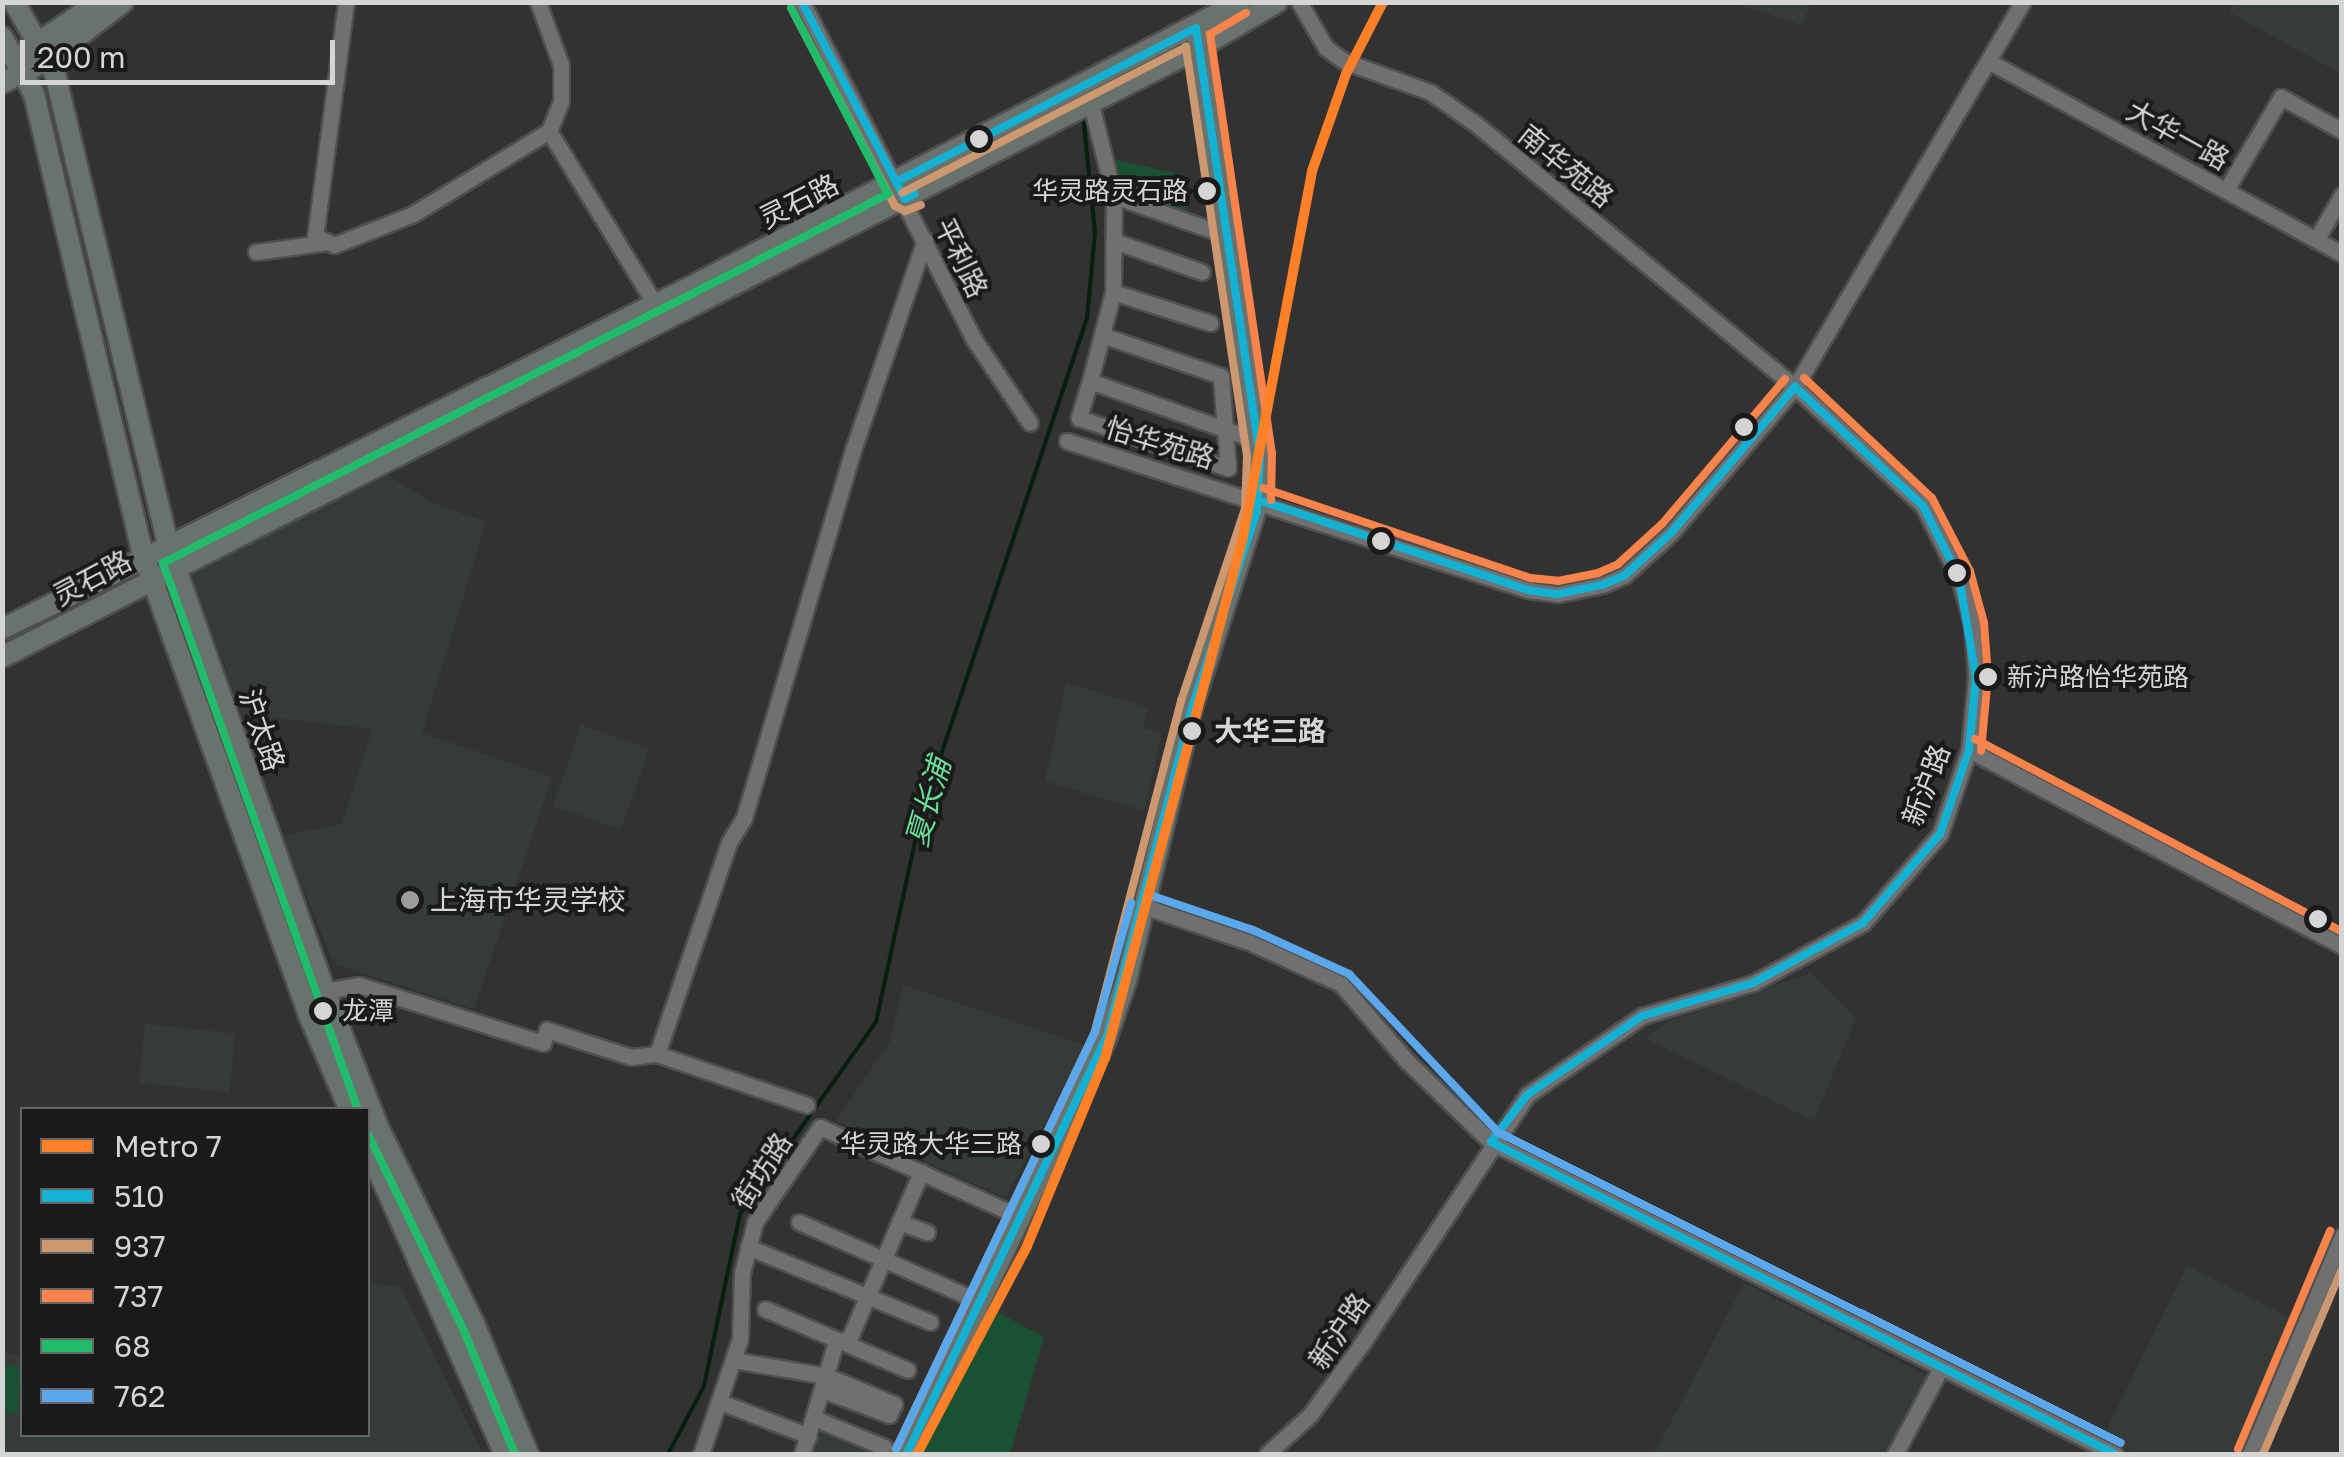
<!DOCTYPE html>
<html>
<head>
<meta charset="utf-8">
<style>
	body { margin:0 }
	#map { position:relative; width:2344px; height:1457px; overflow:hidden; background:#313231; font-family:"Golos Text","Noto Sans SC",sans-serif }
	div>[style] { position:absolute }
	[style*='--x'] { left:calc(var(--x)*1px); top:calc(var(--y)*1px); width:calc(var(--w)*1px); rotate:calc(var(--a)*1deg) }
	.built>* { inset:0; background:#353c37; transform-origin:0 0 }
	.green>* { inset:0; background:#1b5133; transform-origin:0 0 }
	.stream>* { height:4px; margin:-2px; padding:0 2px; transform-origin:2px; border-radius:2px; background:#061f0f }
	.roads { filter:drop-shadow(2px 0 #4e4f4e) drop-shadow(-2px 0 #4e4f4e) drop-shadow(0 2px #4e4f4e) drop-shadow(0 -2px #4e4f4e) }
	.minor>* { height:15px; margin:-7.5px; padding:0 7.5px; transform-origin:7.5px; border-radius:7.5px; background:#6f706f }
	.major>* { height:20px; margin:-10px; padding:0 10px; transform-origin:10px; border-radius:10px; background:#69726c }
	.bus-1>* { height:8px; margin:-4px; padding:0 4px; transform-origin:4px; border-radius:4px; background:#13b2d5 }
	.bus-2>* { height:8px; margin:-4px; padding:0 4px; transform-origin:4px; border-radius:4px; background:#cd976f }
	.bus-3>* { height:8px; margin:-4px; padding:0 4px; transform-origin:4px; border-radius:4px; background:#f8844c }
	.bus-4>* { height:8px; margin:-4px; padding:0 4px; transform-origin:4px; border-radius:4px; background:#20bc6c }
	.bus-5>* { height:8px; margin:-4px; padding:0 4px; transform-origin:4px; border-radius:4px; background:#5aa8eb }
	.metro-1>* { height:10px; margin:-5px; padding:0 5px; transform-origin:5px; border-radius:5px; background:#ff8026 }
	.dots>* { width:28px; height:28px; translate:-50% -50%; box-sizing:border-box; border:5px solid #191a19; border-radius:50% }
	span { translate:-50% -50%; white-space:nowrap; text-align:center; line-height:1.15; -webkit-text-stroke:8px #191a19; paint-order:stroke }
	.bus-label { font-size:26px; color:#d4d5d4 }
	.right { translate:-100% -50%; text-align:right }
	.left { translate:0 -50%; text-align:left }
	.street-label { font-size:28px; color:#d4d5d4 }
	.stop-label { font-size:28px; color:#d4d5d4; font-weight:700 }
	.poi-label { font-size:28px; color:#d4d5d4 }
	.water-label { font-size:30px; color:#68dd96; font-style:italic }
	.frame { position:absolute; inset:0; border:5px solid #d4d5d4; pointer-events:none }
	.legend { position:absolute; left:20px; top:1107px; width:350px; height:330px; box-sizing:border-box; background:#191a19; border:2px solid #646564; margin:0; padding:12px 18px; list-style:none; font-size:30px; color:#d4d5d4 }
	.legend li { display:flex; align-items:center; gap:20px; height:50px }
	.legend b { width:50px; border:2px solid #646564 }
	.scale { position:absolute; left:20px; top:40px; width:315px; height:45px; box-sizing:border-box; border:5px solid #d4d5d4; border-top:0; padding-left:12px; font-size:30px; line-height:35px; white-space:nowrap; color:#d4d5d4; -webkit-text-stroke:8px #191a19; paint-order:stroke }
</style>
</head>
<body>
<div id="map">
	<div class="built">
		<div style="clip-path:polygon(1735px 3px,1811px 3px,1802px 25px)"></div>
		<div style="clip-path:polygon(2234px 3px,2341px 3px,2341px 74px,2229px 12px)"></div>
		<div style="clip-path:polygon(383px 472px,432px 503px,486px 522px,422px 733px,552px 777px,474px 1009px,334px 964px,282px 836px,342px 824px,372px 729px,242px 714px,191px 574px)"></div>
		<div style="clip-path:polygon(1066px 683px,1148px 707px,1144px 728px,1162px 733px,1144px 811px,1045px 781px)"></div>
		<div style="left:581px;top:725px;width:72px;height:86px;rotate:19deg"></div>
		<div style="clip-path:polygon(1811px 973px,1856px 1018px,1814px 1121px,1645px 1038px,1669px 1021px)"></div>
		<div style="clip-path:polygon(903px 985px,1085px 1045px,1006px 1198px,836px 1121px,890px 1041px)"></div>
		<div style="left:145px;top:1024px;width:91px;height:59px;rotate:6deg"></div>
		<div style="clip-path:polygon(2187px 1266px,2296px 1321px,2238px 1454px,2137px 1454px,2103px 1437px)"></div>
		<div style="clip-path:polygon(368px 1283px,400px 1286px,483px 1454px,3px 1454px,2px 1352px,22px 1356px,22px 1434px,368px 1434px)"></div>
		<div style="clip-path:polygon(1744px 1283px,1928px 1376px,1886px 1454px,1654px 1454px)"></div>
		<div style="clip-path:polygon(821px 1430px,880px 1454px,812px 1454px)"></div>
	</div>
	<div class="green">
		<div style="clip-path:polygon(1110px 159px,1181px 174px,1188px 214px,1118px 190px)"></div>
		<div style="clip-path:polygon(990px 1308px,1044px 1337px,1010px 1454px,917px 1454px)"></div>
		<div style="left:2px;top:1365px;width:20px;height:47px;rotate:6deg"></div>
	</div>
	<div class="stream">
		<div style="--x:668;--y:1454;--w:77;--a:-62.1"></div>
		<div style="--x:704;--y:1386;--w:176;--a:-78.2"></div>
		<div style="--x:740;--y:1214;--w:235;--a:-54.7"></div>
		<div style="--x:876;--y:1022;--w:209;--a:-77.8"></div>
		<div style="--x:920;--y:818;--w:527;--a:-71.53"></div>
		<div style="--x:1087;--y:318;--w:85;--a:-84.6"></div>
		<div style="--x:1095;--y:233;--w:120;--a:-95.8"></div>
	</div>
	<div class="roads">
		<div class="minor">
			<div style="--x:346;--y:2;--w:236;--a:97.5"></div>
			<div style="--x:315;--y:236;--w:21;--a:25"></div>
			<div style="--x:334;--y:245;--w:85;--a:-21.4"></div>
			<div style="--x:413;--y:214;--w:159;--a:-31.4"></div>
			<div style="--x:549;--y:131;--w:32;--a:-68"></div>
			<div style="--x:561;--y:101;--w:36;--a:-90"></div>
			<div style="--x:561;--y:65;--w:67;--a:-110.1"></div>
			<div style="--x:802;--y:2;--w:377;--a:63"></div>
			<div style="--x:973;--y:338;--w:102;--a:56.2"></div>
			<div style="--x:1990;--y:62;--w:401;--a:28.6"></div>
			<div style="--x:1091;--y:104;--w:95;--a:76"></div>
			<div style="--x:1114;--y:196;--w:96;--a:90.6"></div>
			<div style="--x:1113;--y:292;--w:92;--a:104.5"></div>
			<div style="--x:1090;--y:381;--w:178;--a:19.7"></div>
			<div style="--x:549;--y:131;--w:203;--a:58.5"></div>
			<div style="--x:2226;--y:190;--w:108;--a:-59.4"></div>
			<div style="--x:2281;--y:97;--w:70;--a:29.1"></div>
			<div style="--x:1114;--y:196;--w:119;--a:19.2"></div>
			<div style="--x:2316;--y:240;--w:52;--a:-60"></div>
			<div style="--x:1114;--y:241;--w:93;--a:19.4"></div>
			<div style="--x:256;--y:252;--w:67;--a:-7.8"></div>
			<div style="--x:1113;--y:292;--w:102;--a:17.7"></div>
			<div style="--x:1090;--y:381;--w:39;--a:107"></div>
			<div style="--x:1079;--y:418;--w:157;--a:18.6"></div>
			<div style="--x:1228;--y:468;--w:92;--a:-94.4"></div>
			<div style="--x:1221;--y:376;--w:126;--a:-161"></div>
			<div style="--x:1067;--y:441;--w:484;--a:17.9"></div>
			<div style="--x:1528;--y:590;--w:30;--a:8"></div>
			<div style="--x:1558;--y:594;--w:45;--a:-11.6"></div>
			<div style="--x:1602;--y:585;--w:25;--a:-23"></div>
			<div style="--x:1625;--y:575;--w:62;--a:-42.4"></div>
			<div style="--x:1671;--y:533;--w:192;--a:-49.7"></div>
			<div style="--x:1795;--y:387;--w:447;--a:-59.4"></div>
			<div style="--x:1969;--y:750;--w:421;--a:27.7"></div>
			<div style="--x:1143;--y:906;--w:112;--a:18.8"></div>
			<div style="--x:1249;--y:942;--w:101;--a:24.5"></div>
			<div style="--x:1341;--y:984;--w:101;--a:49.4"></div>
			<div style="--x:1407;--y:1061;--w:117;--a:44"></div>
			<div style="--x:1491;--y:1142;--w:698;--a:26.57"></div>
			<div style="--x:325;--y:991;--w:35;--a:-10"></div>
			<div style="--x:359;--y:985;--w:193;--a:17.5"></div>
			<div style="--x:543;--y:1043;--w:14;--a:-73"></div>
			<div style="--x:547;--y:1030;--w:88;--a:17.8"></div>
			<div style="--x:631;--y:1057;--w:26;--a:-7"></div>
			<div style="--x:657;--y:1054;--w:224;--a:-71.2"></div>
			<div style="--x:729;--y:842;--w:28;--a:-58"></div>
			<div style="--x:744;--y:818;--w:384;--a:-73.5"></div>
			<div style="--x:853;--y:450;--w:222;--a:-71.1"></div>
			<div style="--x:657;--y:1054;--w:158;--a:18.8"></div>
			<div style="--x:799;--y:1222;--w:198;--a:23.8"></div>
			<div style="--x:899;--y:1222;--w:30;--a:20"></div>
			<div style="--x:748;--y:1247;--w:197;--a:22.4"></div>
			<div style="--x:765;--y:1309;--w:155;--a:23.1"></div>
			<div style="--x:734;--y:1360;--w:94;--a:9.8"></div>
			<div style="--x:827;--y:1376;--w:73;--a:22.7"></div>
			<div style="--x:894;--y:1404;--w:12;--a:114"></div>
			<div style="--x:889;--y:1415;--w:71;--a:-159.3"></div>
			<div style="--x:723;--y:1403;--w:92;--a:21"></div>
			<div style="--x:816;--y:1419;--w:74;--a:22.4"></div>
			<div style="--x:701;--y:1454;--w:121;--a:-71.3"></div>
			<div style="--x:740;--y:1339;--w:66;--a:-88.3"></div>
			<div style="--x:742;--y:1273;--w:53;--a:-75.7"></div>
			<div style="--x:755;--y:1222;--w:115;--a:-55.6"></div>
			<div style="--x:820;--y:1127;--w:219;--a:24.2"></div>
			<div style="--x:802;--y:1454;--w:114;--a:-73.2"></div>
			<div style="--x:835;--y:1345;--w:17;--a:-28"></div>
			<div style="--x:850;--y:1337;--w:180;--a:-66.7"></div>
			<div style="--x:1267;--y:1454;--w:58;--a:-42.2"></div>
			<div style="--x:1310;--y:1415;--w:87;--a:-53.9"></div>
			<div style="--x:1361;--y:1345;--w:300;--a:-56.4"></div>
			<div style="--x:1527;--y:1095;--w:140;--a:-34.5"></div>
			<div style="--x:1642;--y:1016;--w:116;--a:-16.6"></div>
			<div style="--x:1753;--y:983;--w:125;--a:-28.6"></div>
			<div style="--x:1863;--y:923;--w:118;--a:-49.1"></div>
			<div style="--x:1940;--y:834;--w:89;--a:-71"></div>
			<div style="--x:1969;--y:750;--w:73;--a:-84.5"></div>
			<div style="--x:1976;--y:677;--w:52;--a:-94.4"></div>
			<div style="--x:1972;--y:625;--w:50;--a:-105.2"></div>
			<div style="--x:1959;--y:577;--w:80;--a:-116.9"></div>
			<div style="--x:1923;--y:506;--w:175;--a:-137.1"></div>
			<div style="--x:1795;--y:387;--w:413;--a:-140.5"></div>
			<div style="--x:1476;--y:124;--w:56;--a:-145.2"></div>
			<div style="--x:1430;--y:92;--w:91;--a:-160.2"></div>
			<div style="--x:1344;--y:61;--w:22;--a:-144"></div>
			<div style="--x:1326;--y:48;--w:53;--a:-120.4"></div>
			<div style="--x:1895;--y:1454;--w:98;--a:-61.9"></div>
			<div style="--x:2250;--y:1454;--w:237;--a:-67.1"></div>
		</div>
		<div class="major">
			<div style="--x:14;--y:2;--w:83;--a:60.3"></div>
			<div style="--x:55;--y:74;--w:488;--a:76.5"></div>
			<div style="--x:169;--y:549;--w:469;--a:70.6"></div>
			<div style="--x:325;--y:991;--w:146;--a:68.7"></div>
			<div style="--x:378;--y:1127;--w:221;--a:64"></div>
			<div style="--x:475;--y:1326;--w:139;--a:67.5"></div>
			<div style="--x:2;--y:37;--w:65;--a:60.7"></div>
			<div style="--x:34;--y:94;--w:473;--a:76.7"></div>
			<div style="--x:143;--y:554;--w:488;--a:70.2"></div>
			<div style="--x:308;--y:1013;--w:106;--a:66.6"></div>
			<div style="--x:27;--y:50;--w:87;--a:-33.7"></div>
			<div style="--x:2;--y:83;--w:51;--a:-26.6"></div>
			<div style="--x:48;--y:60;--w:95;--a:-37.7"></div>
			<div style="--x:2;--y:629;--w:782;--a:-26.43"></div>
			<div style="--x:702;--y:281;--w:606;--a:-27.41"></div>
			<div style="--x:2;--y:657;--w:1341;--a:-26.97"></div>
			<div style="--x:1197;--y:49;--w:93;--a:-30.4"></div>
			<div style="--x:368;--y:1148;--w:335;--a:65.9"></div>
			<div style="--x:907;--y:1454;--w:463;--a:-64.4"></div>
			<div style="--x:1107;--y:1036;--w:58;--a:-70.9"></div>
			<div style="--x:1126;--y:981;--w:285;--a:-76.4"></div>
			<div style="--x:1193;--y:704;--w:214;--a:-72.1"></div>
			<div style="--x:1259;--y:500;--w:45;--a:-88.7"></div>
			<div style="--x:1260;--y:455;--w:432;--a:-98.5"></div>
		</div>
	</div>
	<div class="bus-1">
		<div style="--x:802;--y:2;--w:222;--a:62.4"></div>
		<div style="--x:905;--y:199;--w:11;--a:-27"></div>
		<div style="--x:896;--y:182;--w:337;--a:-27.2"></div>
		<div style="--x:1196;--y:28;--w:432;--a:81.5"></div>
		<div style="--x:1260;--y:455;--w:56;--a:93.1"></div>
		<div style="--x:1257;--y:511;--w:203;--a:108.3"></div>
		<div style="--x:1193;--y:704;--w:343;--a:104.5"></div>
		<div style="--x:1107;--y:1036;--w:463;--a:115.6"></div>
		<div style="--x:1259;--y:500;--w:284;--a:18.5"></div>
		<div style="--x:1528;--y:590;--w:30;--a:8"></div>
		<div style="--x:1558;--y:594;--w:45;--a:-11.6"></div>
		<div style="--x:1602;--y:585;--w:25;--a:-23"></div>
		<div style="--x:1625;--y:575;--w:62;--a:-42.4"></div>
		<div style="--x:1671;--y:533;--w:192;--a:-49.7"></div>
		<div style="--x:1795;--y:387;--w:175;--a:42.9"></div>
		<div style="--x:1923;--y:506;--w:80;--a:63.1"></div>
		<div style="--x:1959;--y:577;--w:101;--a:80.4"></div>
		<div style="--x:1976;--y:677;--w:73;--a:95.5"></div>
		<div style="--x:1969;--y:750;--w:89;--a:109"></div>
		<div style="--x:1940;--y:834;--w:118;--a:130.9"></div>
		<div style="--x:1863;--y:923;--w:125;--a:151.4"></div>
		<div style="--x:1753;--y:983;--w:116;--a:163.4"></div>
		<div style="--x:1642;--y:1016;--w:140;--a:145.5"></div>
		<div style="--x:1527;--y:1095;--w:59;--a:127.5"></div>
		<div style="--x:1491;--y:1142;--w:698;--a:26.57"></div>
	</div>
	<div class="bus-2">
		<div style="--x:791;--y:8;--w:224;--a:62.3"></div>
		<div style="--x:895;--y:206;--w:11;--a:27"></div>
		<div style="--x:905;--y:211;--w:17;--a:-21"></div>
		<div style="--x:896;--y:1449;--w:463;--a:-64.5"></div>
		<div style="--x:1095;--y:1031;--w:341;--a:-75.4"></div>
		<div style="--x:1181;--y:701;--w:202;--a:-71.6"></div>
		<div style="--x:1245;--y:509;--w:53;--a:-87.8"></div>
		<div style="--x:1247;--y:456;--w:414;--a:-98.5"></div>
		<div style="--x:1186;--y:47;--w:319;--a:152.8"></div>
		<div style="--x:2263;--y:1454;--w:201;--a:-66.9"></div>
	</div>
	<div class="bus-3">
		<div style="--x:1246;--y:13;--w:42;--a:149.7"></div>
		<div style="--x:1210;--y:34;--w:424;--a:81.6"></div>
		<div style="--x:1272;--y:453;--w:47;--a:91.2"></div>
		<div style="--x:1804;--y:378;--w:175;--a:43.2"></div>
		<div style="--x:1932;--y:498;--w:82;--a:62.5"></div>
		<div style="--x:1970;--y:571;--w:54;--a:74.9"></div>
		<div style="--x:1984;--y:623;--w:53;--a:85.7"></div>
		<div style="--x:1988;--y:676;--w:75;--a:95.3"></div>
		<div style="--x:1263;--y:488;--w:283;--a:18.6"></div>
		<div style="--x:1531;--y:578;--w:27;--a:6"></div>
		<div style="--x:1558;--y:581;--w:41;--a:-11.3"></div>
		<div style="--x:1598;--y:573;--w:22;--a:-24"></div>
		<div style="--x:1618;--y:564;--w:59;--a:-42.3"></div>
		<div style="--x:1662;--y:524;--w:190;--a:-49.7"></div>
		<div style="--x:1975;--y:739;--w:415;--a:27.7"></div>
		<div style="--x:2238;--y:1449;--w:237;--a:-67.1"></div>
	</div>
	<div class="bus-4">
		<div style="--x:358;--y:1110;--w:581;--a:-109.62"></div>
		<div style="--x:163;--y:563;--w:814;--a:-26.97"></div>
		<div style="--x:888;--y:194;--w:210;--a:-117.5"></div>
		<div style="--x:368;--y:1134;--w:219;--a:64"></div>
		<div style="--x:464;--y:1331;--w:133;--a:67.5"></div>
	</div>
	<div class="bus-5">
		<div style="--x:1147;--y:894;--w:112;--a:18.8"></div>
		<div style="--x:1253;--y:930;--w:106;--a:24.6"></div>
		<div style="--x:1349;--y:974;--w:217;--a:46.7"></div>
		<div style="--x:1498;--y:1132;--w:696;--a:26.53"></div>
		<div style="--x:896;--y:1449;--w:462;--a:-64.5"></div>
		<div style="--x:1095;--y:1032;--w:134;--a:-74.4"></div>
	</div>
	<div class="metro-1">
		<div style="--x:917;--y:1454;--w:235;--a:-62.1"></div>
		<div style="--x:1027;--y:1246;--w:204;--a:-67.5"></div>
		<div style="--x:1105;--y:1058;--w:539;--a:-75.16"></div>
		<div style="--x:1243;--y:537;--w:372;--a:-79.3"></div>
		<div style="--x:1312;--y:171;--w:103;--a:-70.7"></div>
		<div style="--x:1346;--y:74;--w:81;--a:-62.8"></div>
	</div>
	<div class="dots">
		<div style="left:979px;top:139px;background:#d4d5d4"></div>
		<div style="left:1207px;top:191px;background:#d4d5d4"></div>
		<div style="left:1744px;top:427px;background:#d4d5d4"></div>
		<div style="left:1381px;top:541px;background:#d4d5d4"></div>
		<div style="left:1957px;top:573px;background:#d4d5d4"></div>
		<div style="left:1988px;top:677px;background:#d4d5d4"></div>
		<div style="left:1192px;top:731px;background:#d4d5d4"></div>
		<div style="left:410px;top:900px;background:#9b9c9b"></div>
		<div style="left:2318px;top:919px;background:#d4d5d4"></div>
		<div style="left:323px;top:1011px;background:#d4d5d4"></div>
		<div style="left:1041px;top:1144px;background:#d4d5d4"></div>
	</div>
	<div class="bus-label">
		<span class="right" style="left:1188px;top:191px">华灵路灵石路</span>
		<span class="left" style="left:2007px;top:677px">新沪路怡华苑路</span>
		<span class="left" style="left:342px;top:1011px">龙潭</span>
		<span class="right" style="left:1022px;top:1144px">华灵路大华三路</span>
	</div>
	<div class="street-label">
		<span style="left:2178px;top:135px;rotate:29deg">大华一路</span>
		<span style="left:1566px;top:166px;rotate:39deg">南华苑路</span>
		<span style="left:799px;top:201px;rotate:-27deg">灵石路</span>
		<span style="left:961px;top:258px;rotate:64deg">平利路</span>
		<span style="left:1160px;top:443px;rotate:17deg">怡华苑路</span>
		<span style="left:92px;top:578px;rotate:-28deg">灵石路</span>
		<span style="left:262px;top:730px;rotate:71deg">沪太路</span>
		<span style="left:1926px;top:785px;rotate:-69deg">新沪路</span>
		<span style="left:762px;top:1171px;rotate:-57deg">街坊路</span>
		<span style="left:1339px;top:1331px;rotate:-56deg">新沪路</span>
	</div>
	<div class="stop-label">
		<span class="left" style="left:1214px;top:731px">大华三路</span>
	</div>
	<div class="poi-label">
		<span class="left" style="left:430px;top:900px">上海市华灵学校</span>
	</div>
	<div class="water-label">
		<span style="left:928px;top:802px;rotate:-74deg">夏长浦</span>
	</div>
	<div class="frame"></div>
	<ul class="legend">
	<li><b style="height:12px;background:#ff8026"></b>Metro 7</li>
	<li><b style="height:12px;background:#13b2d5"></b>510</li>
	<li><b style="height:12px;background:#cd976f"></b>937</li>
	<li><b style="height:12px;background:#f8844c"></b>737</li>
	<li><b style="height:12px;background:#20bc6c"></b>68</li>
	<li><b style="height:12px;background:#5aa8eb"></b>762</li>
	</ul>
	<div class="scale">200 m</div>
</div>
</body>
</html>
